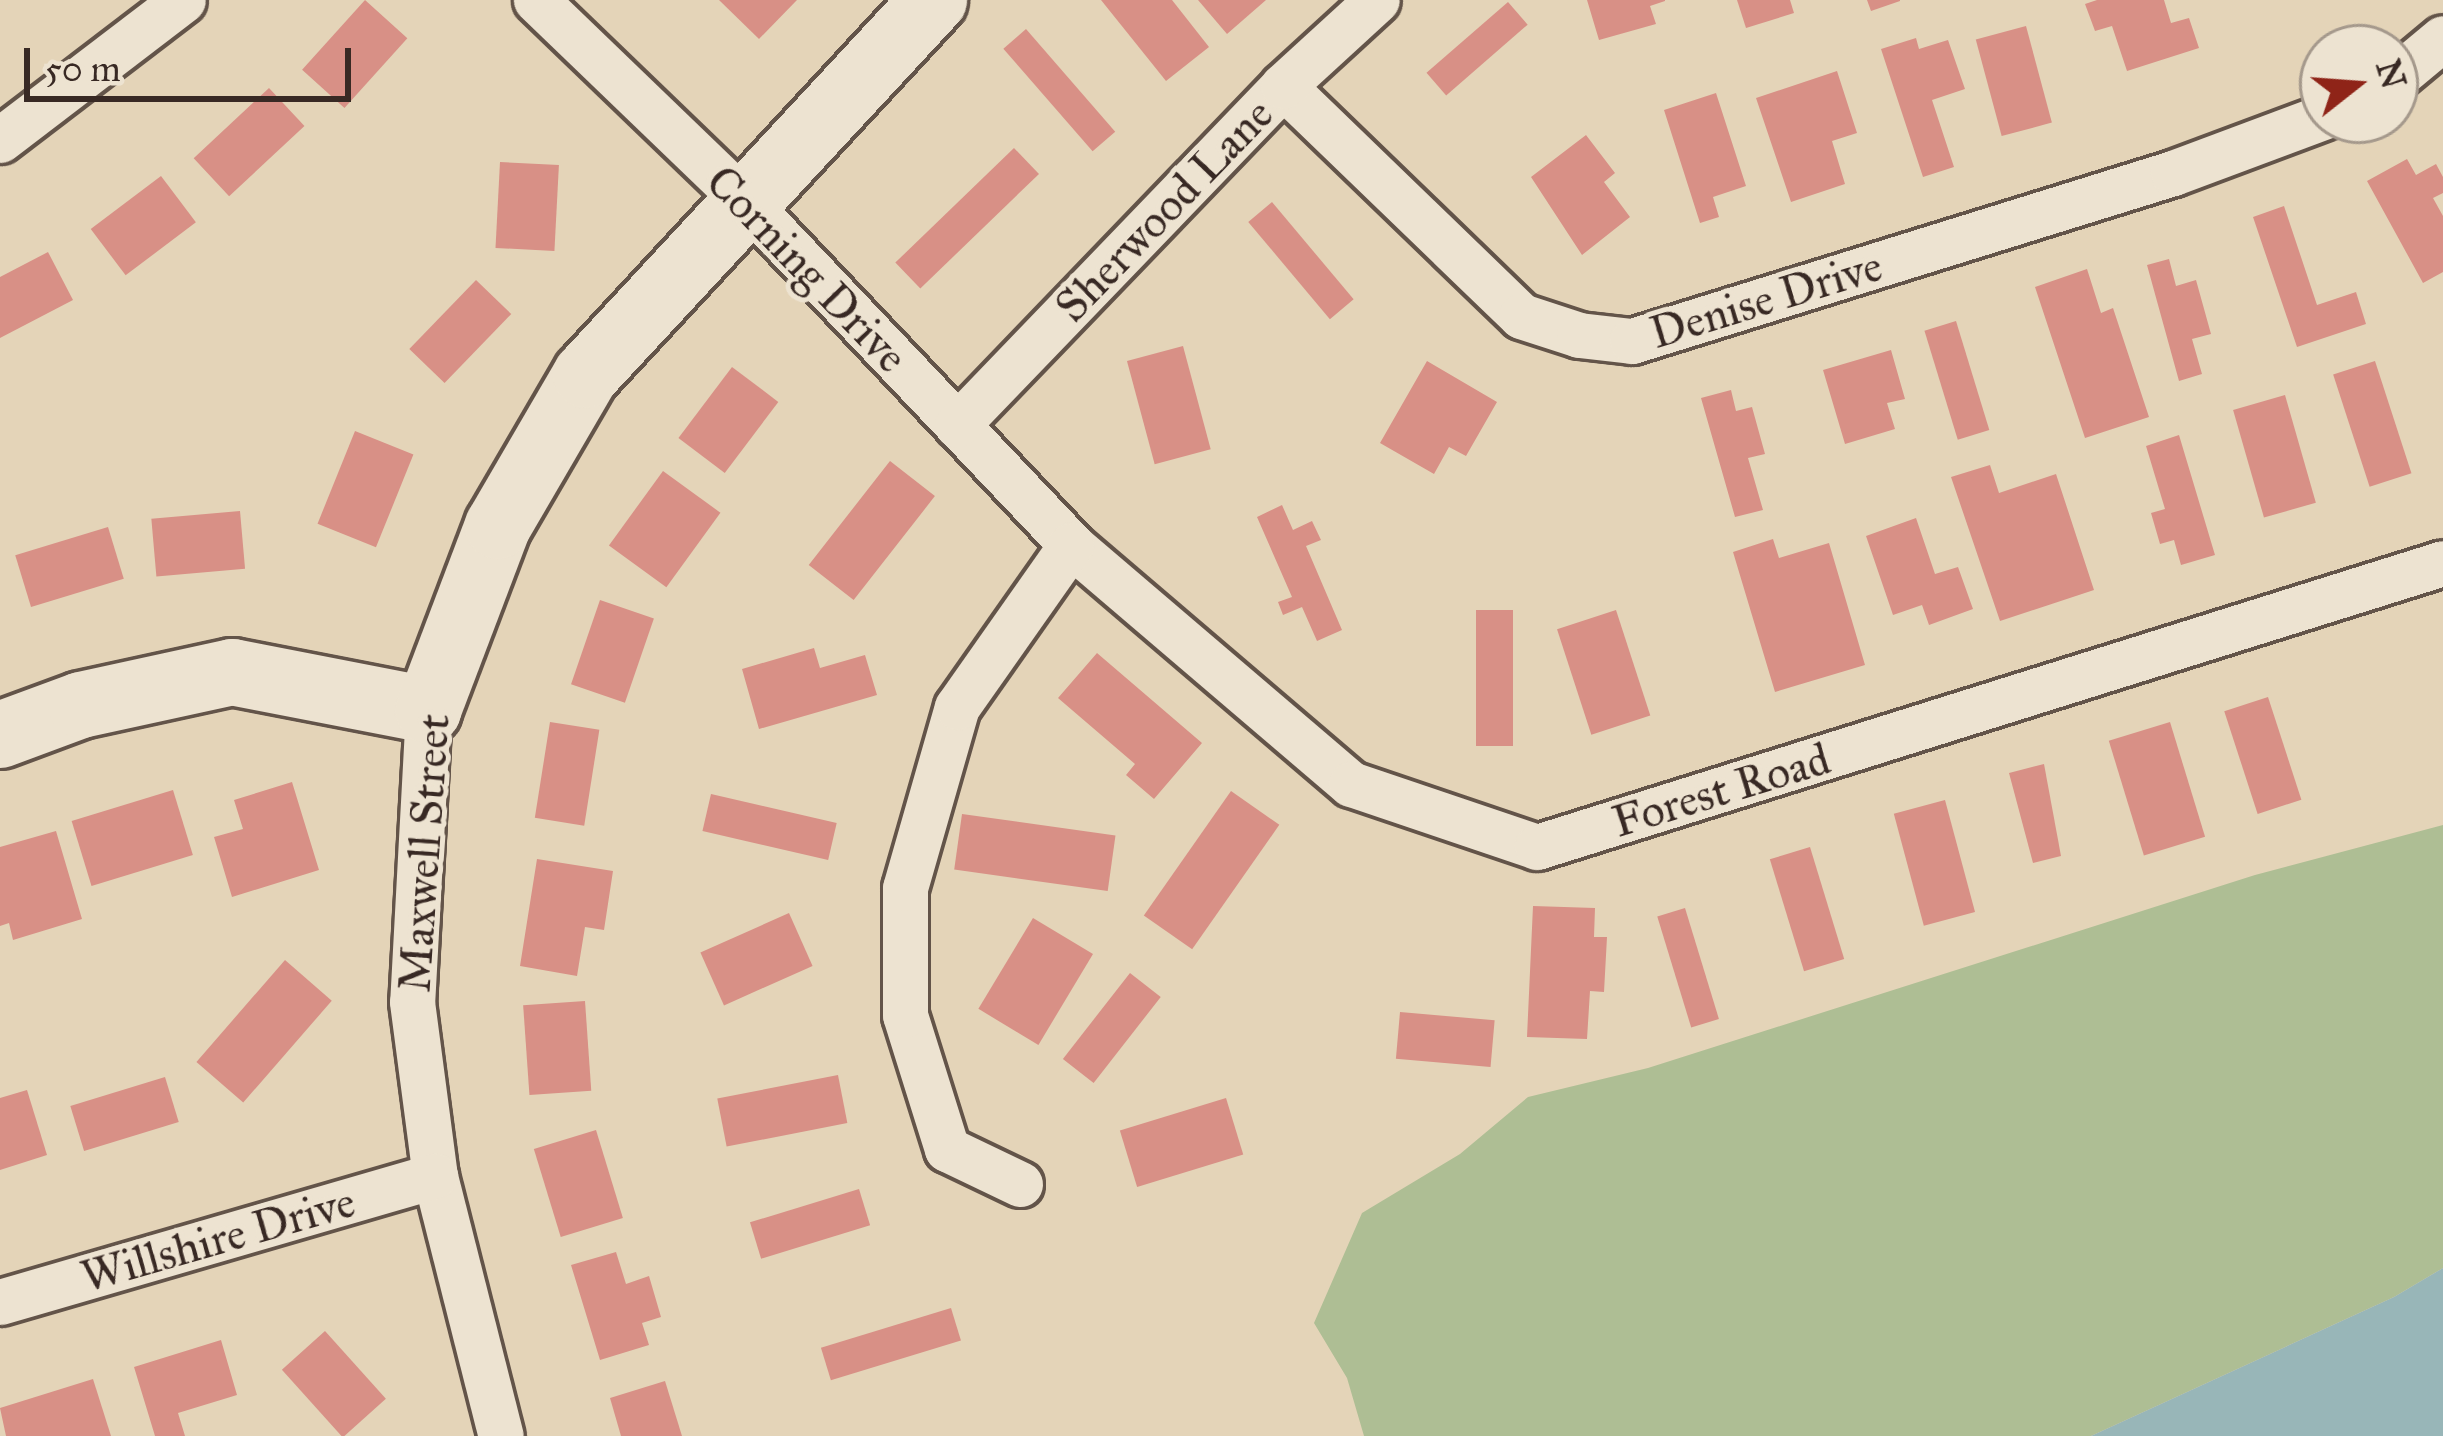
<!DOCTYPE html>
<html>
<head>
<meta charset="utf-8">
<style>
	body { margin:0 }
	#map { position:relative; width:2443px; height:1436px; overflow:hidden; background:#e4d4b8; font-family:"IM FELL Great Primer",serif }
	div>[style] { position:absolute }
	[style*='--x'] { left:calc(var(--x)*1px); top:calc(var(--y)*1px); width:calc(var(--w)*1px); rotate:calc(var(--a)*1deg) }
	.green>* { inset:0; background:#aebe94 }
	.water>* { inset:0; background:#98b6b8 }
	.building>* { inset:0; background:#d89086; transform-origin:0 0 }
	.roads { filter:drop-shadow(3px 0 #635449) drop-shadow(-3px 0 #635449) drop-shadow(0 3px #635449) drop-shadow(0 -3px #635449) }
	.street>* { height:45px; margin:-22.5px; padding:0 22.5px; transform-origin:22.5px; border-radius:22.5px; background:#ede3d1 }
	.secondary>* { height:66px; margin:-33px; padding:0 33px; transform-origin:33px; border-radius:33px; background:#ede3d1 }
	span { translate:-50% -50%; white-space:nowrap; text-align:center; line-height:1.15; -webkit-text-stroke:10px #ede3d1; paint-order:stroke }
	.street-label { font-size:45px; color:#382924 }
	.north { position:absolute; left:2299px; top:24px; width:120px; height:120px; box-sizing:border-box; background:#ede3d1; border:3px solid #a5998c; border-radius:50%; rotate:73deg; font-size:33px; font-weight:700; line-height:48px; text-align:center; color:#382924 }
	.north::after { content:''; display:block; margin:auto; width:42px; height:54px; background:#8f2418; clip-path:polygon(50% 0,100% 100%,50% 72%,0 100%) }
	.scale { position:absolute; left:24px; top:48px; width:327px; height:54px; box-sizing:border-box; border:6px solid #382924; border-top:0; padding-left:15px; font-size:36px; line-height:42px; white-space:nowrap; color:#382924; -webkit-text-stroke:9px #ede3d1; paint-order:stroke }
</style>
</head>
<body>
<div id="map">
	<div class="green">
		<div style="clip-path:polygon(2443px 825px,2443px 1268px,2394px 1297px,2091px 1436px,1364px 1436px,1347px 1378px,1314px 1323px,1362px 1213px,1460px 1154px,1528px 1097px,1648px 1068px,2255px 875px)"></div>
	</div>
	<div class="water">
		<div style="clip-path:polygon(2443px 1268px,2443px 1436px,2091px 1436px,2394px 1297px)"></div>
	</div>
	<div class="building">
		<div style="left:365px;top:0;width:57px;height:94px;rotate:42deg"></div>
		<div style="clip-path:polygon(719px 0,797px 0,759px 39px)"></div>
		<div style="clip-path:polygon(1101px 0,1172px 0,1209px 47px,1166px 81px)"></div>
		<div style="clip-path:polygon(1198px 0,1266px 0,1227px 34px)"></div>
		<div style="clip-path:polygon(1587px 0,1665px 0,1665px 1px,1650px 6px,1656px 24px,1599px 40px)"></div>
		<div style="clip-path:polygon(1737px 0,1790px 0,1794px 13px,1746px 28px)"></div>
		<div style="clip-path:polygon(1867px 0,1900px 0,1900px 1px,1871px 11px)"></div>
		<div style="clip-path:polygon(2097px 0,2164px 0,2171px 23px,2189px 18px,2199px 48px,2127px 71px,2112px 26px,2095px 31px,2085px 4px)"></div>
		<div style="left:1508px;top:2px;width:30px;height:108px;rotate:49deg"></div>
		<div style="left:2026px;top:26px;width:100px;height:52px;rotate:75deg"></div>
		<div style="left:1026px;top:29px;width:136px;height:30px;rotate:49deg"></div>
		<div style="clip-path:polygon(1916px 38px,1919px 49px,1948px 40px,1965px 89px,1932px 100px,1954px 167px,1923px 177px,1881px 49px)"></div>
		<div style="clip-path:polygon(1837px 71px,1857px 133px,1832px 141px,1845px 184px,1791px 202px,1756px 98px)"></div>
		<div style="left:269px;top:88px;width:52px;height:103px;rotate:47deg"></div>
		<div style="clip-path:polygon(1716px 93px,1746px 186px,1713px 197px,1719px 217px,1700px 223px,1664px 110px)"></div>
		<div style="clip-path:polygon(1586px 135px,1615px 173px,1604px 182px,1630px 217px,1582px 255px,1531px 177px)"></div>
		<div style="left:1014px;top:148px;width:36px;height:165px;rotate:46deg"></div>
		<div style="clip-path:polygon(2407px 159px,2416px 175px,2436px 164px,2443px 177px,2443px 193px,2433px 198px,2443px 216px,2443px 272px,2423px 283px,2367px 181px)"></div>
		<div style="left:500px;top:162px;width:59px;height:86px;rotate:3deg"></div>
		<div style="left:161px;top:176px;width:58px;height:88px;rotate:53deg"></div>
		<div style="left:1272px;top:202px;width:127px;height:31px;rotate:50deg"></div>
		<div style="clip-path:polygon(2284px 206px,2317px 305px,2356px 292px,2366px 324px,2297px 347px,2253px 217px)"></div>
		<div style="clip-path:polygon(48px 252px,73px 300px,0 338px,0 277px)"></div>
		<div style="clip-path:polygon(2169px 259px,2176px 286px,2196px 280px,2211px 334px,2192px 339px,2202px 374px,2179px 381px,2147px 265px)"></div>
		<div style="clip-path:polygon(2087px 269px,2101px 313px,2113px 308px,2149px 417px,2085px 438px,2035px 287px)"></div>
		<div style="left:476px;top:280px;width:49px;height:96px;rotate:44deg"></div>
		<div style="left:1956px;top:321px;width:114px;height:33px;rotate:73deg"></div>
		<div style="left:1183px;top:346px;width:107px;height:58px;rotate:75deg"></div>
		<div style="clip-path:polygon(1891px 350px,1905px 399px,1887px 403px,1895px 429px,1845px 444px,1823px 370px)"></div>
		<div style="clip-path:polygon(1427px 361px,1497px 402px,1466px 456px,1449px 447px,1434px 474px,1380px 443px)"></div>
		<div style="left:2375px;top:361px;width:118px;height:44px;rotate:72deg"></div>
		<div style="left:732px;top:367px;width:58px;height:89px;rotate:37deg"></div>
		<div style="clip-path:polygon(1731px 390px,1736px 411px,1752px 407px,1765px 454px,1748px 458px,1763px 510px,1735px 517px,1701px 398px)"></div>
		<div style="left:2285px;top:395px;width:112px;height:54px;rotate:74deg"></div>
		<div style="left:355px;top:431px;width:63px;height:100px;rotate:22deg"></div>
		<div style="clip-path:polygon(2179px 435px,2215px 555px,2181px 565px,2174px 540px,2160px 544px,2151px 513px,2165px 509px,2146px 446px)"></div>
		<div style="left:890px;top:461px;width:57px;height:132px;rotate:38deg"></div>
		<div style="clip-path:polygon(1990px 465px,1999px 493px,2056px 474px,2094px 590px,2000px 621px,1951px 477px)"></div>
		<div style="left:663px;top:471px;width:71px;height:92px;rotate:36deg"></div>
		<div style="clip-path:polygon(1282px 505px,1293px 530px,1312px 521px,1321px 540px,1306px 546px,1342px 630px,1317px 641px,1302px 607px,1283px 615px,1278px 602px,1292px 597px,1257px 517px)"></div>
		<div style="left:240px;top:511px;width:58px;height:89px;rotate:85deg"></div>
		<div style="clip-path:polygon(1916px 518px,1935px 574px,1958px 567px,1973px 609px,1929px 625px,1922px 605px,1893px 615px,1866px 536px)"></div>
		<div style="left:108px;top:527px;width:54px;height:97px;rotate:73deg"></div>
		<div style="clip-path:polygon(1773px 539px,1779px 558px,1829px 543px,1865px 665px,1775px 692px,1733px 552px)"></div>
		<div style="left:600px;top:600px;width:57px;height:89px;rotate:19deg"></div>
		<div style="left:1476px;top:610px;width:37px;height:136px"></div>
		<div style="left:1616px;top:610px;width:111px;height:62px;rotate:72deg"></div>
		<div style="clip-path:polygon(814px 648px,820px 668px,865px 655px,877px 695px,759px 729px,742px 669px)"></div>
		<div style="clip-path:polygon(1097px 653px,1202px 743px,1154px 799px,1126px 775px,1135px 764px,1058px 698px)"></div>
		<div style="left:2268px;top:697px;width:108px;height:46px;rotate:72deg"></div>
		<div style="left:550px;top:722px;width:50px;height:97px;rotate:9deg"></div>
		<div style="left:2170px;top:722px;width:120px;height:64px;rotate:73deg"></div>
		<div style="clip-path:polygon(2044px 764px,2061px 856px,2033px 863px,2009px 773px)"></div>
		<div style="clip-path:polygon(292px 782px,319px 870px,232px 897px,214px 837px,243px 829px,234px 800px)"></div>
		<div style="left:173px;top:790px;width:68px;height:106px;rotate:73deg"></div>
		<div style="left:1231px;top:791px;width:59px;height:152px;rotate:35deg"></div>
		<div style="left:711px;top:794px;width:129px;height:38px;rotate:13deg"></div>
		<div style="left:1945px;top:800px;width:116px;height:53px;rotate:75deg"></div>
		<div style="left:962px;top:814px;width:155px;height:56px;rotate:8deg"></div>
		<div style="clip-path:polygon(56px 831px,82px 919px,13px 940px,9px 923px,0 926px,0 847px)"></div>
		<div style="left:1810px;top:847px;width:117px;height:42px;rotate:73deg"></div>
		<div style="clip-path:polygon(537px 859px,613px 871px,604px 930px,585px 927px,577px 976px,520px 966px)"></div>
		<div style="clip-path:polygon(1533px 906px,1595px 908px,1594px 937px,1607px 937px,1604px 992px,1590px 991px,1587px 1039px,1527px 1037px)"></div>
		<div style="left:1685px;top:908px;width:116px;height:29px;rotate:73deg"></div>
		<div style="left:789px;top:913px;width:58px;height:97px;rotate:66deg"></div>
		<div style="left:1033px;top:918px;width:70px;height:106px;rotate:31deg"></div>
		<div style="left:285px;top:960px;width:62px;height:135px;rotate:41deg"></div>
		<div style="left:1130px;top:973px;width:39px;height:109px;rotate:38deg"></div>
		<div style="left:585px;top:1001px;width:90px;height:62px;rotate:86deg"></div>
		<div style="left:1400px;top:1012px;width:95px;height:47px;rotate:5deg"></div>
		<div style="left:838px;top:1075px;width:49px;height:123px;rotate:79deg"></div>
		<div style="left:165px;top:1077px;width:47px;height:99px;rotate:73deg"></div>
		<div style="clip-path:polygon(27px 1090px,47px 1155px,0 1170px,0 1098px)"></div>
		<div style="left:1226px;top:1098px;width:59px;height:111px;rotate:73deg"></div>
		<div style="left:596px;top:1130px;width:92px;height:65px;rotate:73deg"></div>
		<div style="left:859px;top:1189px;width:38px;height:114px;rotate:73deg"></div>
		<div style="clip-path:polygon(616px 1252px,626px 1284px,649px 1276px,661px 1317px,642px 1323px,649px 1345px,600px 1360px,571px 1265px)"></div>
		<div style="left:951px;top:1308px;width:34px;height:136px;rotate:73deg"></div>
		<div style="left:325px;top:1331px;width:91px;height:58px;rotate:48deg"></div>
		<div style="clip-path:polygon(221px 1340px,237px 1395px,178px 1413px,185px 1436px,155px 1436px,134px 1367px)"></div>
		<div style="clip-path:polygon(93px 1379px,111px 1436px,6px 1436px,0 1408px)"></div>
		<div style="clip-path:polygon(665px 1381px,682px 1436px,621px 1436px,610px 1398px)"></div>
	</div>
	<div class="roads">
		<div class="street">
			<div style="--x:536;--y:0;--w:291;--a:43.9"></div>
			<div style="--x:746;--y:202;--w:473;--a:46.5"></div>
			<div style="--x:1071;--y:545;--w:368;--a:40.5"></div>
			<div style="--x:1351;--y:784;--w:196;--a:18.7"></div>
			<div style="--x:1537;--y:847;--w:949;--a:-17.4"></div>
			<div style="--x:2395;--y:78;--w:62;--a:-39.8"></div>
			<div style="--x:1283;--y:86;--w:331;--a:44"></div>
			<div style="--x:1521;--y:316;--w:61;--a:18.1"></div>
			<div style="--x:1579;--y:335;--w:53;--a:6.5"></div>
			<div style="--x:1632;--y:341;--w:566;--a:-17.25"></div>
			<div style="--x:2173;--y:173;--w:160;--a:-20.5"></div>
			<div style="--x:0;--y:140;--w:230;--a:-37.4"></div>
			<div style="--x:957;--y:425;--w:470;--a:-46.1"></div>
			<div style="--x:1283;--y:86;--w:127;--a:-42.5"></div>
			<div style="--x:428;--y:710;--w:292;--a:93.1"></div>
			<div style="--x:412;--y:1002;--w:176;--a:82.5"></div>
			<div style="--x:435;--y:1176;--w:268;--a:75.8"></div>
			<div style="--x:1020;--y:1184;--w:81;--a:-154.4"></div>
			<div style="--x:947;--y:1149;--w:140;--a:-107.4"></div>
			<div style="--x:905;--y:1015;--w:127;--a:-90"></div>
			<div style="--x:905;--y:888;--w:188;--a:-74"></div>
			<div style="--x:957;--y:707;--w:198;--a:-54.9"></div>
			<div style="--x:0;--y:1302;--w:453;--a:-16.2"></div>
		</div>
		<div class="secondary">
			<div style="--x:0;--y:735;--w:86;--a:-20.3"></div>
			<div style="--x:81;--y:705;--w:155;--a:-12.3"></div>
			<div style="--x:232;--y:672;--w:200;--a:11"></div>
			<div style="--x:428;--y:710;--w:197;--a:-69.2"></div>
			<div style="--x:498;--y:526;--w:175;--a:-59.8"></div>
			<div style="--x:586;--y:375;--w:512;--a:-47.14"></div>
		</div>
	</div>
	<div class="street-label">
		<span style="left:1164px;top:210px;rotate:-46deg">Sherwood Lane</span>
		<span style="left:807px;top:269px;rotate:46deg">Corning Drive</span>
		<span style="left:1766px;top:299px;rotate:-17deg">Denise Drive</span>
		<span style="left:1721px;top:790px;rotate:-17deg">Forest Road</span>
		<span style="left:424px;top:853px;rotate:-86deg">Maxwell Street</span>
		<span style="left:218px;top:1239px;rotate:-16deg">Willshire Drive</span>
	</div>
	<div class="north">N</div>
	<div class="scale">50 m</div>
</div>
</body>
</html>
